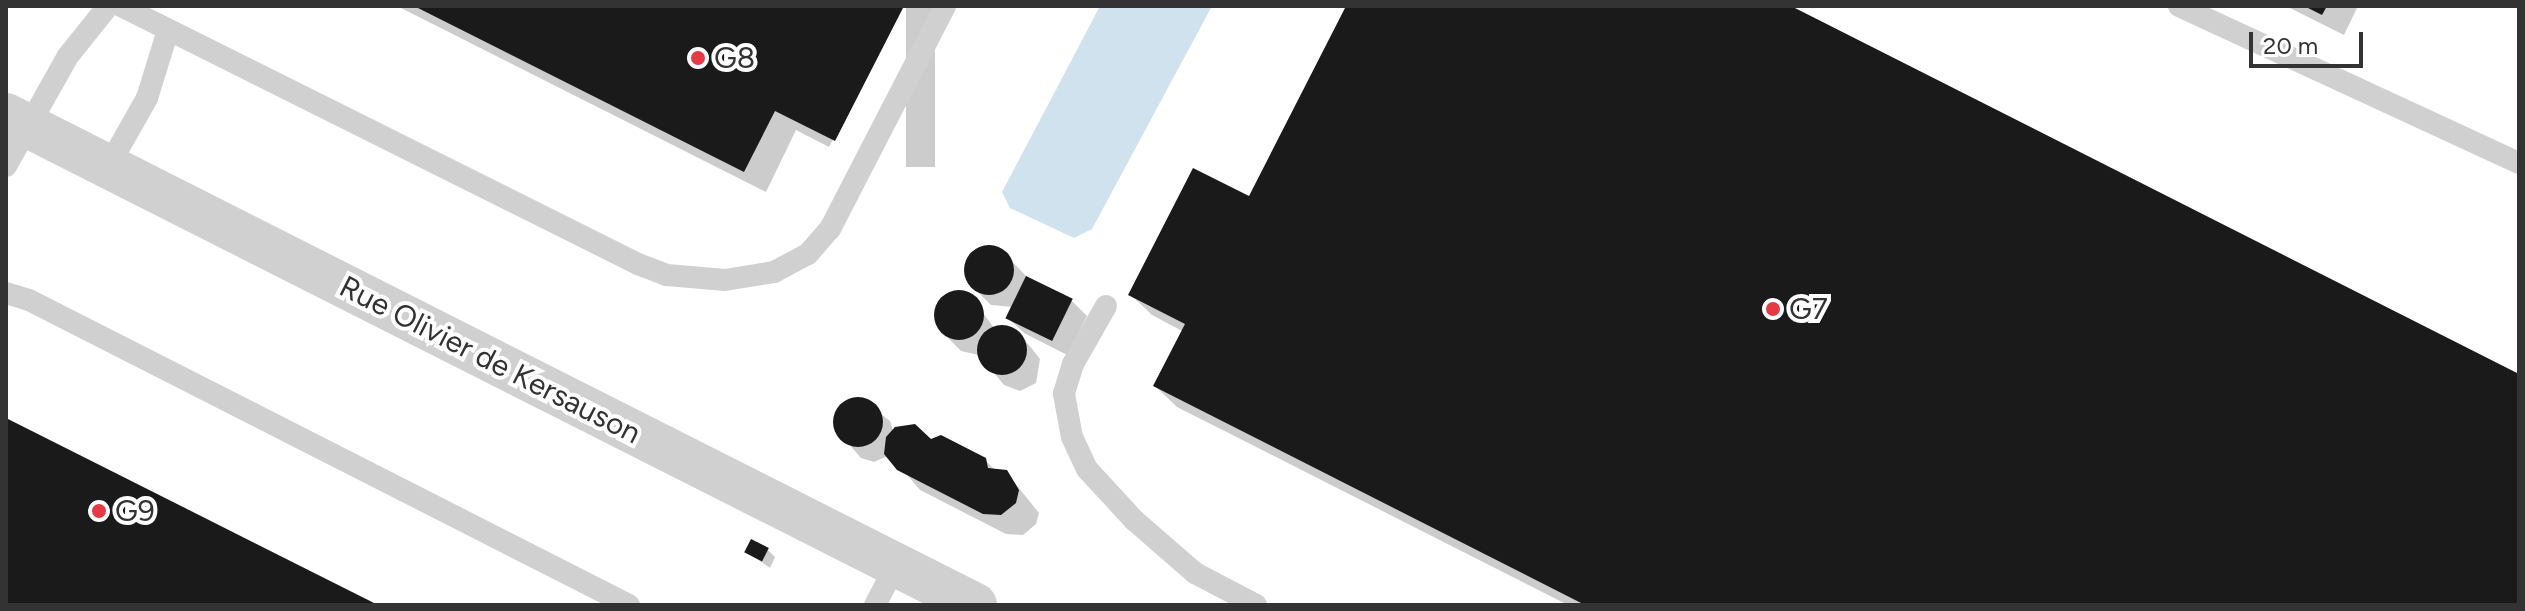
<!DOCTYPE html>
<style>
body{margin:0}
#map{position:relative;width:2525px;height:611px;overflow:hidden;background:#fff;font-family:Figtree,sans-serif}
div>[style]{position:absolute}
[style*='--x']{left:calc(var(--x)*1px);top:calc(var(--y)*1px);width:calc(var(--w)*1px);rotate:calc(var(--a)*1deg)}
.water>*{inset:0;background:#cfe2ee}
.shadow>*{inset:0;background:#0003;transform-origin:0 0}
.building>*{inset:0;background:#1a1a1a;transform-origin:0 0}
.round{border-radius:50%}
.lane>*{height:22px;margin:-11px;padding:0 11px;transform-origin:11px;border-radius:11px;background:#d0d0d0}
.street>*{height:44px;margin:-22px;padding:0 22px;transform-origin:22px;border-radius:22px;background:#d0d0d0}
.dots>*{width:22px;height:22px;translate:-50% -50%;box-sizing:border-box;border:4px solid #fff;border-radius:50%}
span{translate:-50% -50%;white-space:nowrap;text-align:center;line-height:1.15;-webkit-text-stroke:8px #fff;paint-order:stroke}
.poi-label{font-size:30px;color:#333}
.left{translate:0 -50%;text-align:left}
.street-label{font-size:30px;color:#333}
.frame{position:absolute;inset:0;border:8px solid #333;pointer-events:none}
.scale{position:absolute;left:2249px;top:32px;width:114px;height:36px;box-sizing:border-box;border:4px solid #333;border-top:0;padding-left:10px;font-size:24px;line-height:28px;white-space:nowrap;color:#333;-webkit-text-stroke:6px #fff;paint-order:stroke}
</style>
<div id="map">
<div class="water">
<div style="clip-path:polygon(1100px 6px,1212px 6px,1092px 229px,1074px 238px,1010px 208px,1002px 192px)"></div>
</div>
<div class="shadow">
<div style="clip-path:polygon(397px 6px,901px 6px,829px 147px,796px 130px,766px 192px)"></div>
<div style="left:906px;top:6px;width:29px;height:161px"></div>
<div style="clip-path:polygon(1348px 6px,1786px 6px,2519px 377px,2519px 605px,1568px 605px,1177px 407px,1155px 386px,1184px 332px,1152px 315px,1130px 294px,1250px 199px)"></div>
<div style="clip-path:polygon(2286px 6px,2358px 6px,2344px 35px)"></div>
<div style="clip-path:polygon(983px 247px,1000px 249px,1028px 278px,1072px 301px,1087px 316px,1067px 355px,1024px 333px,1008px 318px,1013px 307px,991px 305px,975px 289px,966px 274px,969px 257px)"></div>
<div style="clip-path:polygon(953px 293px,970px 295px,994px 328px,1012px 329px,1029px 345px,1040px 359px,1036px 383px,1020px 391px,1004px 385px,979px 355px,961px 351px,945px 335px,936px 319px,939px 303px)"></div>
<div style="clip-path:polygon(862px 399px,890px 421px,894px 433px,984px 459px,996px 471px,1006px 472px,1039px 513px,1036px 524px,1023px 535px,1006px 534px,920px 490px,890px 455px,874px 462px,861px 458px,834px 427px,838px 410px)"></div>
<div style="clip-path:polygon(767px 549px,775px 557px,770px 568px,747px 552px)"></div>
</div>
<div class="building">
<div style="clip-path:polygon(414px 6px,904px 6px,835px 141px,775px 111px,744px 172px)"></div>
<div style="clip-path:polygon(1346px 6px,1791px 6px,2519px 374px,2519px 605px,1585px 605px,1153px 386px,1185px 324px,1128px 295px,1193px 168px,1249px 196px)"></div>
<div style="clip-path:polygon(2304px 6px,2327px 6px,2322px 15px)"></div>
<div class="round" style="left:964px;top:245px;width:50px;height:50px"></div>
<div style="left:1026px;top:276px;width:52px;height:47px;rotate:26deg"></div>
<div class="round" style="left:934px;top:290px;width:50px;height:50px"></div>
<div class="round" style="left:977px;top:325px;width:50px;height:50px"></div>
<div class="round" style="left:833px;top:397px;width:50px;height:50px"></div>
<div style="clip-path:polygon(6px 418px,378px 605px,6px 605px)"></div>
<div style="clip-path:polygon(915px 424px,931px 439px,941px 435px,986px 458px,988px 468px,1007px 470px,1019px 490px,1016px 503px,1001px 515px,983px 514px,897px 470px,884px 454px,886px 437px,895px 427px)"></div>
<div style="left:751px;top:539px;width:20px;height:15px;rotate:27deg"></div>
</div>
<div class="lane">
<div style="--x:121;--y:6;--w:578;--a:26.52"></div>
<div style="--x:638;--y:264;--w:31;--a:21"></div>
<div style="--x:667;--y:275;--w:58;--a:4.9"></div>
<div style="--x:725;--y:280;--w:50;--a:-9.3"></div>
<div style="--x:774;--y:272;--w:38;--a:-28"></div>
<div style="--x:808;--y:254;--w:33;--a:-49"></div>
<div style="--x:830;--y:229;--w:251;--a:-62.7"></div>
<div style="--x:2179;--y:6;--w:374;--a:24.8"></div>
<div style="--x:6;--y:166;--w:126;--a:-60.6"></div>
<div style="--x:68;--y:56;--w:64;--a:-51.3"></div>
<div style="--x:108;--y:167;--w:79;--a:-60.5"></div>
<div style="--x:147;--y:98;--w:71;--a:-72.8"></div>
<div style="--x:6;--y:293;--w:24;--a:17"></div>
<div style="--x:29;--y:300;--w:673;--a:26.95"></div>
<div style="--x:1106;--y:306;--w:67;--a:119.6"></div>
<div style="--x:1073;--y:364;--w:31;--a:107"></div>
<div style="--x:1064;--y:394;--w:44;--a:79.5"></div>
<div style="--x:1072;--y:437;--w:35;--a:65"></div>
<div style="--x:1087;--y:469;--w:69;--a:47.3"></div>
<div style="--x:1134;--y:520;--w:81;--a:41"></div>
<div style="--x:1195;--y:573;--w:69;--a:27.7"></div>
<div style="--x:875;--y:605;--w:45;--a:-62.3"></div>
</div>
<div class="street">
<div style="--x:6;--y:115;--w:1086;--a:26.82"></div>
</div>
<div class="dots">
<div style="left:698px;top:58px;background:#e63946"></div>
<div style="left:1773px;top:309px;background:#e63946"></div>
<div style="left:99px;top:511px;background:#e63946"></div>
</div>
<div class="poi-label">
<span class="left" style="left:714px;top:58px">G8</span>
<span class="left" style="left:1789px;top:309px">G7</span>
<span class="left" style="left:115px;top:511px">G9</span>
</div>
<div class="street-label">
<span style="left:490px;top:360px;rotate:27deg">Rue Olivier de Kersauson</span>
</div>
<div class="frame"></div>
<div class="scale">20 m</div>
</div>
